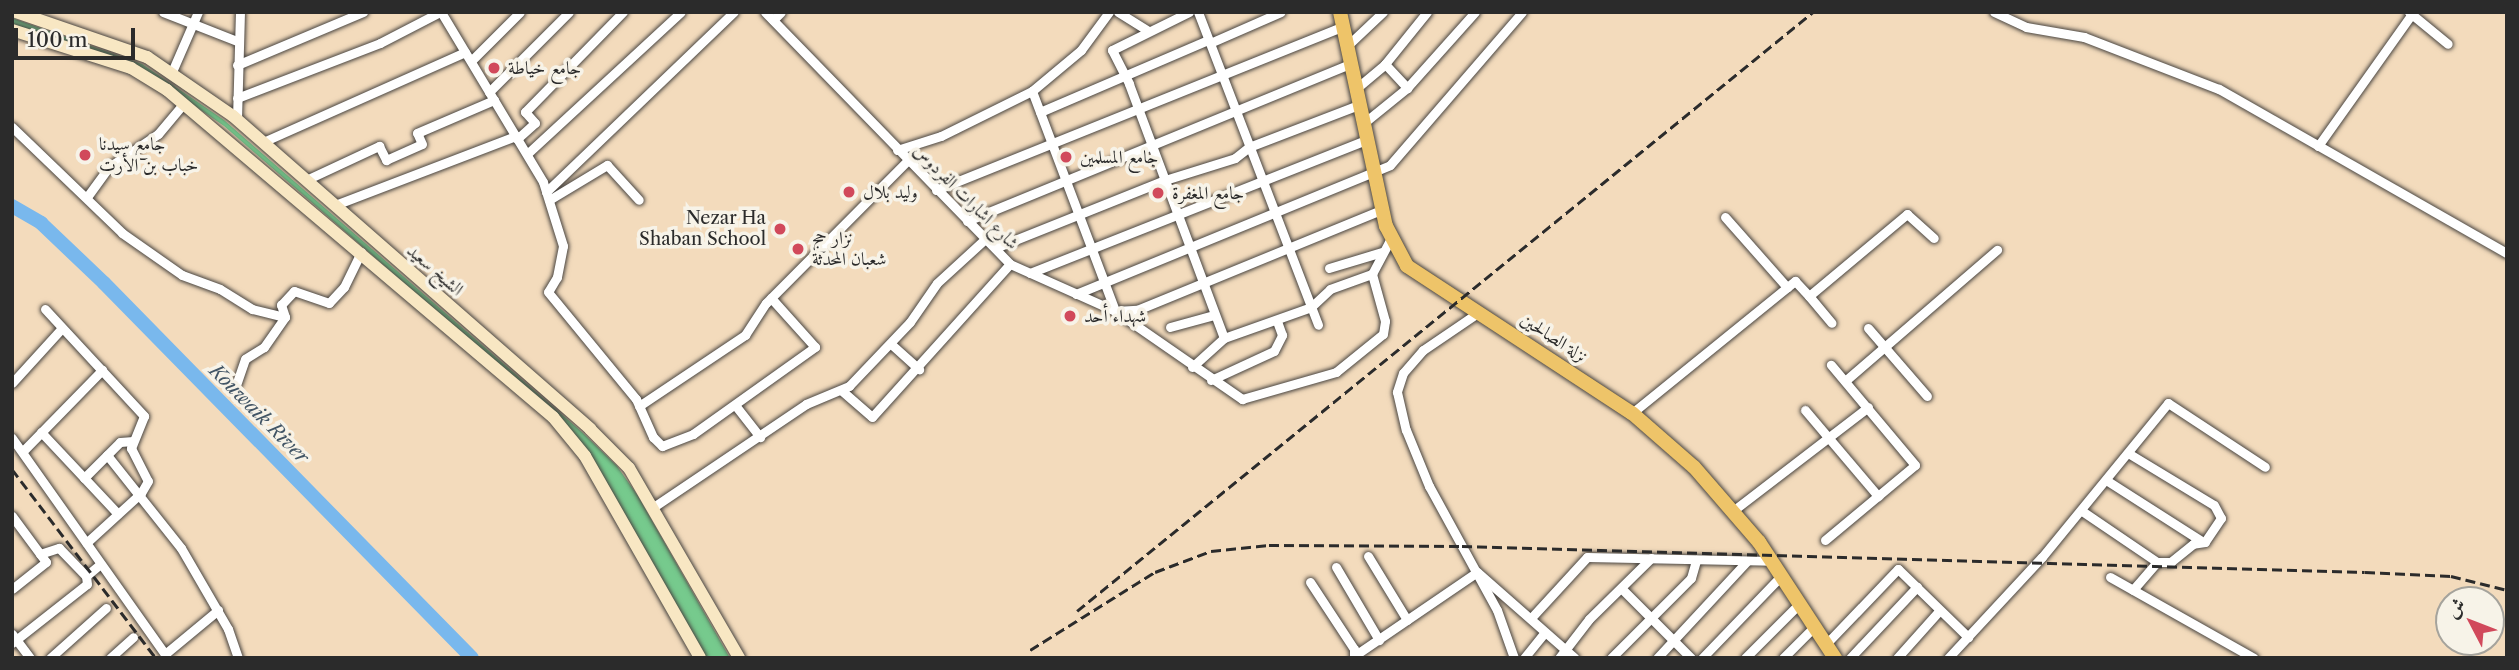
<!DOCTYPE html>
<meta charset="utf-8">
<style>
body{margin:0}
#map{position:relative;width:2519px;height:670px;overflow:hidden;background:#f3dbbc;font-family:"Libre Caslon Text",Amiri,serif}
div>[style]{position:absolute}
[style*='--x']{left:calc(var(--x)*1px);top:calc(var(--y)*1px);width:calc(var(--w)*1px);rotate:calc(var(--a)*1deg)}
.green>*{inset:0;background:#76ca8d}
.river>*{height:14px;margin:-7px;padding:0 7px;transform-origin:7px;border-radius:7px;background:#79b8ed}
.roads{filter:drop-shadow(0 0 2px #494541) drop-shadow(0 0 2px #494541)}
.minor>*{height:9px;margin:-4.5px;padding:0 4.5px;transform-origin:4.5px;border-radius:4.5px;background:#fff}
.secondary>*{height:12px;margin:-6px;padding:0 6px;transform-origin:6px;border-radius:6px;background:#f8e7c3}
.primary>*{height:14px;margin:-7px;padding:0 7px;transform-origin:7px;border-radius:7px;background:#eec469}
.rail>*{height:2.5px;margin-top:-1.25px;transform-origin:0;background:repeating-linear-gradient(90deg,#2b2b2b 0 10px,transparent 0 15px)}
.dots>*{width:19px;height:19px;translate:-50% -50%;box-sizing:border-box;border:4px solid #f7f3e8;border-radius:50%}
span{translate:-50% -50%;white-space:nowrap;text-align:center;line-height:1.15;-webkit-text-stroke:7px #f7f3e8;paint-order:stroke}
.poi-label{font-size:18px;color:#2b2b2b}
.left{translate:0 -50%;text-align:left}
.right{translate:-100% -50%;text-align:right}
.street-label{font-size:18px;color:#2b2b2b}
.water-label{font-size:19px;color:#425565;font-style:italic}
.frame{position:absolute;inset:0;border:14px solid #2b2b2b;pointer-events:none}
.north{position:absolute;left:2435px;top:586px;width:70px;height:70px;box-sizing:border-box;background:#f7f3e8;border:2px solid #a5a39c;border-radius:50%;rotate:312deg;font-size:19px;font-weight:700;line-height:28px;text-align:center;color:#2b2b2b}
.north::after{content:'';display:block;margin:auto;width:24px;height:32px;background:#d1495b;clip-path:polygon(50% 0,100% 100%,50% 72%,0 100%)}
.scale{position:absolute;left:14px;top:28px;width:121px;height:32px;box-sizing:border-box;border:4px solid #2b2b2b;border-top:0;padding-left:9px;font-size:21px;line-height:24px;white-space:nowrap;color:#2b2b2b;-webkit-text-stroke:5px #f7f3e8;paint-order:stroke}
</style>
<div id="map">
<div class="green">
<div style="clip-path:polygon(12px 18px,142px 64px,224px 120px,582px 432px,617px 466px,638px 496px,730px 658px,702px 658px,591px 460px,543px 404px,224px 126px,143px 70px,12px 24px)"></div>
</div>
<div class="river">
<div style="--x:12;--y:206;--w:34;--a:30"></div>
<div style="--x:41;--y:223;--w:87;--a:43.6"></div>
<div style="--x:104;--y:283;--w:525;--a:45.54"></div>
</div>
<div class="roads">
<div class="minor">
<div style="--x:163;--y:12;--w:79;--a:21.4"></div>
<div style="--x:441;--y:12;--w:198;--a:59"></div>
<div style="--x:543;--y:182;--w:67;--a:72.6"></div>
<div style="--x:563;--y:246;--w:32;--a:101"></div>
<div style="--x:557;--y:277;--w:17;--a:121"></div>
<div style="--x:548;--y:292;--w:139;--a:50.6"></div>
<div style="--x:636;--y:399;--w:42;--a:65.9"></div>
<div style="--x:653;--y:437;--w:13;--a:45"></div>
<div style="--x:662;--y:446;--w:33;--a:-21"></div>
<div style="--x:693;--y:434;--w:150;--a:-35.5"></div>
<div style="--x:815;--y:347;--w:66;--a:-131.9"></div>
<div style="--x:765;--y:12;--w:351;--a:45.8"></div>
<div style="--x:1010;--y:264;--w:115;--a:24.1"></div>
<div style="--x:1115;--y:311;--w:22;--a:-3"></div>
<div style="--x:1137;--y:310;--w:266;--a:-22.3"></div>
<div style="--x:1118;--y:12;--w:34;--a:32"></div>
<div style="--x:1189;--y:12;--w:86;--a:153.7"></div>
<div style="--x:1112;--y:50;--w:38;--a:63"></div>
<div style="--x:1129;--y:84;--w:271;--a:69.5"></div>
<div style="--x:1198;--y:12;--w:335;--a:69"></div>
<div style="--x:1994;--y:12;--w:35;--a:25"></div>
<div style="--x:2026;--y:27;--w:59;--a:9.8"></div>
<div style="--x:2084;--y:37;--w:145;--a:21.1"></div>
<div style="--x:2219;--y:89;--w:331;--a:29.7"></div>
<div style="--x:2409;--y:12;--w:50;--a:39.4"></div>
<div style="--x:773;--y:20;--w:11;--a:-45"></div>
<div style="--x:1210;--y:43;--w:77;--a:-23.6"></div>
<div style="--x:1348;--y:45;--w:48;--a:-43.3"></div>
<div style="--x:471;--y:61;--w:69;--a:-45"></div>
<div style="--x:1385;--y:64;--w:33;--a:47"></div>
<div style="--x:237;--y:65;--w:137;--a:-22.8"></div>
<div style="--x:171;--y:74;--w:68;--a:-66.5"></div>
<div style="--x:1358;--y:87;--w:35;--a:-40"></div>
<div style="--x:1385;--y:64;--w:67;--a:-51.1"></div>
<div style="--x:1032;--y:91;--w:235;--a:69.3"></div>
<div style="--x:1115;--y:311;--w:155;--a:34.7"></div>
<div style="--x:1242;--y:399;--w:98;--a:-16"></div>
<div style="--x:1336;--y:372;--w:60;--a:-39"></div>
<div style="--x:1383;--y:334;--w:13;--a:-81"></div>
<div style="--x:1385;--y:321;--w:49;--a:-105.5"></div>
<div style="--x:1372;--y:274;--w:40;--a:-62"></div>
<div style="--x:489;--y:92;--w:113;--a:-45"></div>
<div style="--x:237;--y:98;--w:153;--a:-21"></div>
<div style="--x:380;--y:43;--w:68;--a:-27.3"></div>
<div style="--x:1040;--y:112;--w:183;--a:-23.2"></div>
<div style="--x:237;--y:119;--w:107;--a:-88.4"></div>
<div style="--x:1365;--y:122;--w:54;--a:-39"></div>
<div style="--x:1407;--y:88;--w:102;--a:-48.2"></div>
<div style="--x:12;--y:127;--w:153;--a:43.9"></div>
<div style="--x:122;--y:233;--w:73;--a:35"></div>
<div style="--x:182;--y:275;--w:40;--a:20.2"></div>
<div style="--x:220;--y:289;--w:38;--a:32"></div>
<div style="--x:252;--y:309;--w:34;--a:14"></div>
<div style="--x:285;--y:317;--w:37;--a:125"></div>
<div style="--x:264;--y:347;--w:22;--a:148"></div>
<div style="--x:245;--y:359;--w:28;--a:109"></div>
<div style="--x:517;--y:139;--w:24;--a:-42"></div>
<div style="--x:535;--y:123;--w:15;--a:-132"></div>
<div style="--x:525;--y:112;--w:140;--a:-45.6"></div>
<div style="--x:263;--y:142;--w:221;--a:-24"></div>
<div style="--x:2318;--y:146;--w:161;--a:-54.6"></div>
<div style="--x:897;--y:150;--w:46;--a:-17.7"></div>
<div style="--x:941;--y:136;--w:102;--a:-26.3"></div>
<div style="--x:1032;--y:91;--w:64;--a:-39.9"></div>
<div style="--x:1081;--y:50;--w:47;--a:-53.6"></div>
<div style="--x:527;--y:154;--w:209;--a:-42.7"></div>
<div style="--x:306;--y:180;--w:81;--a:-25"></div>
<div style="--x:379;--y:146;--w:16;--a:63"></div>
<div style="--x:386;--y:160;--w:39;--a:-24"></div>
<div style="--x:422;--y:144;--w:12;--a:-114"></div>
<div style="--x:417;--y:133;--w:84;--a:-23.2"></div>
<div style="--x:936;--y:190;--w:439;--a:-21.9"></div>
<div style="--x:546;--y:192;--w:260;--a:-43.8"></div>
<div style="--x:87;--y:197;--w:37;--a:-54"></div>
<div style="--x:109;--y:167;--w:59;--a:-34"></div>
<div style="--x:158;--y:134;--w:40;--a:-50"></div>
<div style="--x:549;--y:200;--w:68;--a:-31.1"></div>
<div style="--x:607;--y:165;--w:47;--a:47.6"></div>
<div style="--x:335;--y:205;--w:194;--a:-20.9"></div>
<div style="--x:1725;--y:217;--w:94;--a:48.5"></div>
<div style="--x:967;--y:221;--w:416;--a:-22.3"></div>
<div style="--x:995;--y:248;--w:183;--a:-21.8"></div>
<div style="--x:1165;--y:180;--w:73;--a:-17.4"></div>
<div style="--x:1235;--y:158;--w:18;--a:-38"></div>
<div style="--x:1249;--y:147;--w:120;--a:-21"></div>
<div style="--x:1329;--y:268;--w:55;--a:-16.8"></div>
<div style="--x:1030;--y:273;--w:364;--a:-21.6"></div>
<div style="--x:1076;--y:294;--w:339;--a:-22.3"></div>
<div style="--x:1390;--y:165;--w:202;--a:-49.2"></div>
<div style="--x:1809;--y:296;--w:35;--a:50"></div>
<div style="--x:45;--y:309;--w:146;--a:47.2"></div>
<div style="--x:144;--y:416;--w:35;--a:112"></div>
<div style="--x:131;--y:448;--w:37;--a:63"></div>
<div style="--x:148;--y:481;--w:14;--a:120"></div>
<div style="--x:141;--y:493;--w:74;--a:137.7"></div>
<div style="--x:1479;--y:312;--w:68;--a:145.8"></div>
<div style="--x:1423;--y:350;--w:30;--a:131"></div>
<div style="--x:1403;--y:373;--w:20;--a:108"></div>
<div style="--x:1397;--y:392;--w:39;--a:77"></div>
<div style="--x:1406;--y:430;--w:61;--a:67.7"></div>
<div style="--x:1429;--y:486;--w:141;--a:61.3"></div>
<div style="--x:1497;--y:610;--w:51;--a:70.5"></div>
<div style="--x:285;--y:317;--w:13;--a:-108"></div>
<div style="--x:281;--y:305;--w:19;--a:-47"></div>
<div style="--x:294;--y:291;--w:37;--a:19"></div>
<div style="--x:329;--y:303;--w:22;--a:-47"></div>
<div style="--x:344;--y:287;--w:39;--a:-64"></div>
<div style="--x:1170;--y:327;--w:46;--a:-15.3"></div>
<div style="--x:1868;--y:328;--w:90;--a:49.1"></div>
<div style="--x:891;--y:344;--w:38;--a:42"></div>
<div style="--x:1192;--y:367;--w:43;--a:-42.2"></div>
<div style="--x:1224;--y:338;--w:92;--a:-19.6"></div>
<div style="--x:1311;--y:307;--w:26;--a:-43"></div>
<div style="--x:1330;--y:289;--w:45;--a:-19.7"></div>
<div style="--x:1211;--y:380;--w:69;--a:-24.7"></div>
<div style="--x:1274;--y:351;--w:18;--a:-63"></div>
<div style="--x:1282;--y:335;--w:15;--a:-110"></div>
<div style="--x:1845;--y:381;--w:201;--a:-40.8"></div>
<div style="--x:12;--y:383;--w:74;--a:-47.7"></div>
<div style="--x:841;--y:390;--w:41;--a:41.1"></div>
<div style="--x:872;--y:417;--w:206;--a:-48"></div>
<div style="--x:735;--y:405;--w:41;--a:52"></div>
<div style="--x:639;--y:406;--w:128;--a:-33.8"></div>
<div style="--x:745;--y:335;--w:38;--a:-57"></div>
<div style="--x:766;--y:303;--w:200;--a:-45.2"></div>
<div style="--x:1805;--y:410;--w:113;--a:49.7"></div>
<div style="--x:1632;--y:413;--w:210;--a:-39"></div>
<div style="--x:1795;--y:281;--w:21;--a:47"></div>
<div style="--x:1809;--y:296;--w:128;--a:-39.9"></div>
<div style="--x:1907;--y:214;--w:36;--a:42"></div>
<div style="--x:41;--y:432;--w:112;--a:46.8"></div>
<div style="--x:12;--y:438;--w:265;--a:54.7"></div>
<div style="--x:165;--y:654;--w:69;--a:-39.7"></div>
<div style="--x:24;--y:450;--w:112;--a:-45.7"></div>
<div style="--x:2128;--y:453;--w:100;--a:31.2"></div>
<div style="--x:2214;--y:505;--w:15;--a:62"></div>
<div style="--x:2221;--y:518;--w:29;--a:124"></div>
<div style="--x:2205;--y:542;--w:12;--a:171"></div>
<div style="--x:2193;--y:544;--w:28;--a:141"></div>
<div style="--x:2171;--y:562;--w:14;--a:180"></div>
<div style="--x:2157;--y:562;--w:37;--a:131"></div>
<div style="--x:107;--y:455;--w:119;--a:51.5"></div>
<div style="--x:181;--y:548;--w:94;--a:59.9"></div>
<div style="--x:228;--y:629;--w:31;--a:71"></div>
<div style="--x:84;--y:478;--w:51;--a:-45"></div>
<div style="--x:120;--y:442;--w:13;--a:-4"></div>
<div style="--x:2106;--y:480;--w:112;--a:32.6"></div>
<div style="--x:652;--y:508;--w:186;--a:-34"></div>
<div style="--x:806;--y:404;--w:47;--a:-22.7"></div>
<div style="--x:849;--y:386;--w:88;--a:-46.4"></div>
<div style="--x:910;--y:322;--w:47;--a:-55.3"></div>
<div style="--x:937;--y:283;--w:65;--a:-42.5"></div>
<div style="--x:1734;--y:510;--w:169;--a:-37.5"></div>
<div style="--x:2082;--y:511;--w:91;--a:34.2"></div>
<div style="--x:12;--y:516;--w:57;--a:53.5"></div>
<div style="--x:46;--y:562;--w:43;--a:141.5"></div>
<div style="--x:1825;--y:540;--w:117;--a:-39.8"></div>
<div style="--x:1915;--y:465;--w:131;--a:-130"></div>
<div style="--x:40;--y:554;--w:20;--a:-18"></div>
<div style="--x:59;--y:548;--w:39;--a:46"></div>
<div style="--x:1368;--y:556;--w:75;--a:58.6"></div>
<div style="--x:1336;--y:567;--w:85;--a:59.5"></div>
<div style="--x:2110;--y:577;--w:165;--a:29.4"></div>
<div style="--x:1310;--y:582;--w:80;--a:56.7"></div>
<div style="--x:1354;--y:649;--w:9;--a:90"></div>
<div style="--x:1621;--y:588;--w:99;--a:45"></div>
<div style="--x:1531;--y:618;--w:83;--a:-47.4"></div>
<div style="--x:1587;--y:557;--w:185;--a:1.2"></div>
<div style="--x:12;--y:634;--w:30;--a:53"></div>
<div style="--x:12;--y:643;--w:95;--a:-38.2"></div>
<div style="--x:87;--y:584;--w:8;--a:-97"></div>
<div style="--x:86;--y:576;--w:17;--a:-40"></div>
<div style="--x:1826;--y:644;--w:104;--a:-46.2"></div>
<div style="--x:1898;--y:569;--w:98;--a:44.2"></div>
<div style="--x:1354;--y:656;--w:149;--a:-34.3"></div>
<div style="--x:1477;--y:572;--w:130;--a:41.3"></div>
<div style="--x:50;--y:658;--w:75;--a:-41.8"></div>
<div style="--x:110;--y:658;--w:31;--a:-42"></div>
<div style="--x:1524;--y:658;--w:32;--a:-51"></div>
<div style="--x:1559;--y:658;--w:49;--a:-52.4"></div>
<div style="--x:1589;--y:619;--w:87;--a:-44.5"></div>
<div style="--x:1611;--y:658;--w:113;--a:-45"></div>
<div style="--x:1691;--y:578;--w:19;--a:-74"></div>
<div style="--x:1657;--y:658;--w:132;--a:-47.1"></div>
<div style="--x:1702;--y:658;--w:112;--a:-46.1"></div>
<div style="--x:1745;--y:658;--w:76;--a:-45"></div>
<div style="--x:1783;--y:658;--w:44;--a:-45"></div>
<div style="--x:1850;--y:658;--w:98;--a:-46.7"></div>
<div style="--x:1897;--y:658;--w:63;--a:-48.2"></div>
<div style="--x:1948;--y:658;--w:138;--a:-47.1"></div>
<div style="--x:2042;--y:557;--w:199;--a:-50.7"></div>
<div style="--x:2168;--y:403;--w:116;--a:33.4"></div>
</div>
<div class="secondary">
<div style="--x:16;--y:12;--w:139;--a:19"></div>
<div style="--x:147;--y:57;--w:104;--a:34.5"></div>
<div style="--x:233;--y:116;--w:475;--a:41.2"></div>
<div style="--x:590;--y:429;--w:55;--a:45"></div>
<div style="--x:629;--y:468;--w:220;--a:59.9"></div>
<div style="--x:12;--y:30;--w:125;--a:17.7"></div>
<div style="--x:131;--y:68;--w:42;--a:31.4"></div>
<div style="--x:167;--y:90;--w:506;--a:40.27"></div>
<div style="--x:553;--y:417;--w:50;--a:50.6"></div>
<div style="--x:585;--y:456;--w:232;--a:60.3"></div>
</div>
<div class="primary">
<div style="--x:1340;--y:12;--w:219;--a:77.9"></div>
<div style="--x:1386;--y:226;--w:45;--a:62.3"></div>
<div style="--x:1407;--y:266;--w:269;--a:33.2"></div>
<div style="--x:1632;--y:413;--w:82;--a:41.1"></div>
<div style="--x:1694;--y:467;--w:99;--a:49.1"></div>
<div style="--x:1759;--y:542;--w:139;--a:56.8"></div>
</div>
</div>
<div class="rail">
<div style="--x:12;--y:469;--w:238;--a:52.7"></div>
<div style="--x:1077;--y:611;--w:949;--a:-39.14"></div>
<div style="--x:1030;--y:650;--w:147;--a:-32"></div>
<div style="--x:1155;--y:572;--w:60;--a:-20.6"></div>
<div style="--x:1211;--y:551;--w:58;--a:-5.9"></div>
<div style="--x:1269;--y:545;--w:193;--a:0.3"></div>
<div style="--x:1462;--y:546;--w:903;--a:1.65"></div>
<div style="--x:2365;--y:572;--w:86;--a:2.7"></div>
<div style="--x:2451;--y:576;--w:58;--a:14"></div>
</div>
<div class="dots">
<div style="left:494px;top:68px;background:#d1495b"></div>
<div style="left:85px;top:155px;background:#d1495b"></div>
<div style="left:1066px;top:157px;background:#d1495b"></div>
<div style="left:849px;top:192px;background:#d1495b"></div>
<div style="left:1158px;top:193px;background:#d1495b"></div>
<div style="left:780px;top:229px;background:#d1495b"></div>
<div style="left:798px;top:249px;background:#d1495b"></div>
<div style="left:1070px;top:316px;background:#d1495b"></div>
</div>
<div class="poi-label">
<span class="left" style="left:508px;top:68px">جامع خياطة</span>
<span class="left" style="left:99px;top:155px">جامع سيدنا<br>خباب بن الأرت</span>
<span class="left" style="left:1080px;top:157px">جامع المسلمين</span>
<span class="left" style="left:863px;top:192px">وليد بلال</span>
<span class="left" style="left:1172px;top:193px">جامع المغفرة</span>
<span class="right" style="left:766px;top:229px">Nezar Ha<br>Shaban School</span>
<span class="left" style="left:812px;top:249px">نزار حج<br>شعبان المحدثة</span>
<span class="left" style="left:1084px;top:316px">شهداء أحد</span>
</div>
<div class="street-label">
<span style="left:966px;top:197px;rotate:45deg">شارع اشارات الفردوس</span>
<span style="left:435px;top:270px;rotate:41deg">الشيخ سعيد</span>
<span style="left:1554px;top:338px;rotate:33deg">نزلة الصالحين</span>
</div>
<div class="water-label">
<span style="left:259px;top:414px;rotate:45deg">Kouwaik River</span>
</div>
<div class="frame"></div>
<div class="north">ش</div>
<div class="scale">100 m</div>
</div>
